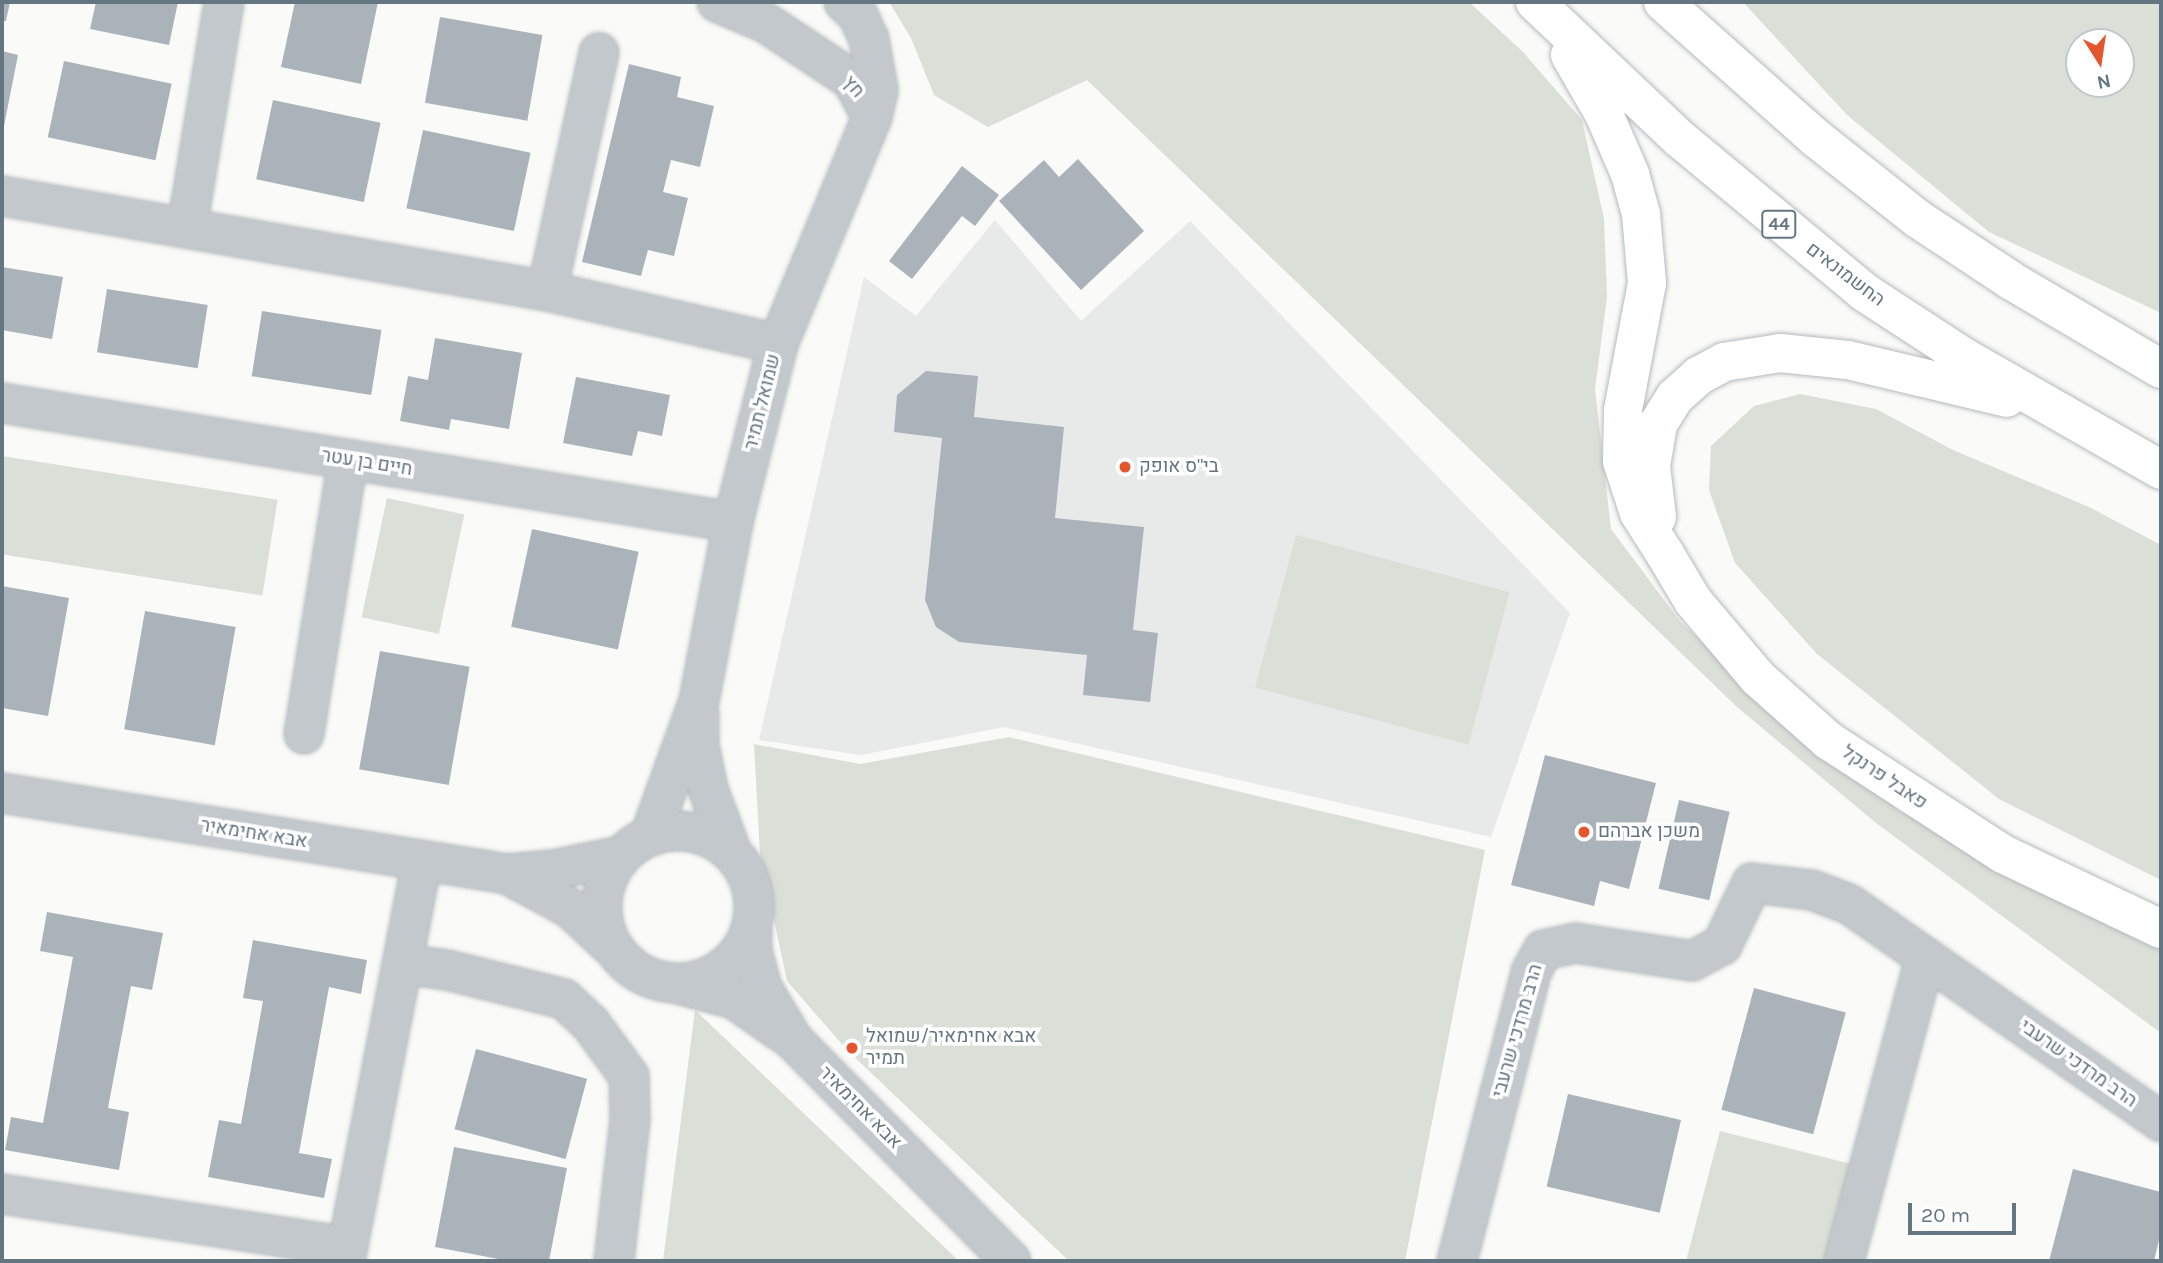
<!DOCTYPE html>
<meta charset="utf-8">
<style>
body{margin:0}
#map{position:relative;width:2163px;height:1263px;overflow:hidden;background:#fafaf8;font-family:Karla,Heebo,sans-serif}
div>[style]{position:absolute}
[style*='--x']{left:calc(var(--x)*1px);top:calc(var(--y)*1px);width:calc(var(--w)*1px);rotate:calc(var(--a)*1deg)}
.built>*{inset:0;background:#e8e9e9}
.green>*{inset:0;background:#dadfd7;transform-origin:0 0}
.building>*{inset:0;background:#aab3b9;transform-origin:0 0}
.roads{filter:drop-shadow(0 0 2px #b5babe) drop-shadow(0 0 2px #b5babe)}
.minor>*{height:38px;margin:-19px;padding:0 19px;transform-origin:19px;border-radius:19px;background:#c3c8cc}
.minor>.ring{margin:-19px;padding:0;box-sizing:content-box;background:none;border:38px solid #c3c8cc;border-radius:50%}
.major>*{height:38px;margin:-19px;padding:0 19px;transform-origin:19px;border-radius:19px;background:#fff}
.highway>*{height:38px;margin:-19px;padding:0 19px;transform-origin:19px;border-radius:19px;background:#fff}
.dots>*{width:19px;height:19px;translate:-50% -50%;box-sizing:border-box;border:4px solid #fff;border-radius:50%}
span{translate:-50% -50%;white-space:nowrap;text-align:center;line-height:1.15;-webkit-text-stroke:7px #fff;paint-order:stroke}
.shield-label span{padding:2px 5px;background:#fff;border:2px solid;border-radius:5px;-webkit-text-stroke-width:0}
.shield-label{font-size:18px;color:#657683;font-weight:700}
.street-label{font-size:19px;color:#657683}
.poi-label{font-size:19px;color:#657683}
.left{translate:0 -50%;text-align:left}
.frame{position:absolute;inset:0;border:4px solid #657683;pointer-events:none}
.north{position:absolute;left:2065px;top:28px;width:70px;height:70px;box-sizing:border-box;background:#fff;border:2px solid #c1c8cd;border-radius:50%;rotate:168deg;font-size:19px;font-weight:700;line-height:28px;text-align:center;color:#657683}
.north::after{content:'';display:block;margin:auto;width:24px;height:32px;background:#e4572e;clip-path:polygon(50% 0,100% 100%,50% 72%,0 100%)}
.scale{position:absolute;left:1908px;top:1203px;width:108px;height:32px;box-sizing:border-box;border:4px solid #657683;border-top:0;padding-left:9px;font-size:21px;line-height:24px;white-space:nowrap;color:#657683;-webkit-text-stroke:5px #fff;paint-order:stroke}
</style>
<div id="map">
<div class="built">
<div style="clip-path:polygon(995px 220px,1081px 321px,1190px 221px,1570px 613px,1491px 837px,1004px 727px,861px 755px,759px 740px,864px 277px,916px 316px)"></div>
</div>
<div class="green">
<div style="clip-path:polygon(889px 2px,1469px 2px,1522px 51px,1582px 120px,1604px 219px,1607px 297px,1595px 389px,1611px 529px,1679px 620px,1746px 685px,1899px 811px,2161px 949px,2161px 1033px,1876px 823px,1737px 707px,1087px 80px,988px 127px,934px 95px,911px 38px)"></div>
<div style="clip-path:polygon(evenodd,1743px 2px,2161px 2px,2161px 313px,1989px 232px,1847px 115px,1743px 2px,2121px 42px,2121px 84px,2079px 84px,2079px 42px,2121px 42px)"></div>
<div style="clip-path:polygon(1800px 394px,1876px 409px,1953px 450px,2089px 507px,2161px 545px,2161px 880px,1999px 799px,1817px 654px,1735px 563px,1709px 490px,1711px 446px,1754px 406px)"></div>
<div style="left:2px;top:456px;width:279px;height:97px;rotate:9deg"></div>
<div style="left:387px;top:498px;width:79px;height:122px;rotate:12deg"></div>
<div style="left:1296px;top:535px;width:221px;height:158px;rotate:15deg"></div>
<div style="clip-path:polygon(1009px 737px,1485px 850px,1405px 1261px,1069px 1261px,847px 1050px,787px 981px,760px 855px,754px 744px,860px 764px)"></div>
<div style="clip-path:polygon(695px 1010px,959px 1261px,663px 1261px)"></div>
<div style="clip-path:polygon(1720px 1131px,1851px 1164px,1826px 1261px,1686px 1261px)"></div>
</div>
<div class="building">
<div style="clip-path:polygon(2px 2px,10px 2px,6px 21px,2px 21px)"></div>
<div style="clip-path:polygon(96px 2px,178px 2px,169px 45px,90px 29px)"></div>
<div style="clip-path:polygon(295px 2px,378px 2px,361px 84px,281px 67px)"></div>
<div style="left:440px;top:17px;width:104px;height:87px;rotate:10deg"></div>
<div style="clip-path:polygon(2px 51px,18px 55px,3px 131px,2px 131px)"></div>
<div style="left:64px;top:61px;width:110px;height:78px;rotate:12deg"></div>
<div style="clip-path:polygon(629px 64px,681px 77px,677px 97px,714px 106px,700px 167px,671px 160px,663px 192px,688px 198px,674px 256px,648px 250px,641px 276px,582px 262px)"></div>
<div style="left:273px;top:100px;width:110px;height:81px;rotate:12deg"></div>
<div style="left:423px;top:130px;width:110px;height:80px;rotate:12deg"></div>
<div style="clip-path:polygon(1078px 159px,1144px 231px,1081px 290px,999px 201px,1044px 160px,1059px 177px)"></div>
<div style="clip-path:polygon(962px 166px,999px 195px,975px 226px,962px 216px,912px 279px,889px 261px)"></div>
<div style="clip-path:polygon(2px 267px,63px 277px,52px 339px,2px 330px)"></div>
<div style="left:107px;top:289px;width:102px;height:64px;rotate:9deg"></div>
<div style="left:262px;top:311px;width:121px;height:66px;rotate:9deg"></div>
<div style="clip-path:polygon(435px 338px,522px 353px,509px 429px,451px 419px,449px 430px,400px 421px,408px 376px,428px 380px)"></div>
<div style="clip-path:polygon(926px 371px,978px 376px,974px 417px,1064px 427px,1055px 518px,1144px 527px,1133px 630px,1158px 633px,1150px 702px,1083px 695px,1087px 655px,959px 642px,936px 627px,925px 600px,942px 438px,894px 432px,897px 395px)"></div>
<div style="clip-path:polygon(576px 377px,670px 395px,662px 436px,638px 431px,632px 456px,563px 443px)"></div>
<div style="left:532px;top:529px;width:109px;height:100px;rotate:12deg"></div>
<div style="clip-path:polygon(2px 586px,69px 598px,48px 716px,2px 708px)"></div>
<div style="left:145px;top:611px;width:92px;height:120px;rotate:10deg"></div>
<div style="left:380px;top:651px;width:91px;height:120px;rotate:10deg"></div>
<div style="clip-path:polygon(1545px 755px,1656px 783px,1629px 889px,1600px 881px,1594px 906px,1511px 885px)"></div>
<div style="left:1679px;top:800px;width:52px;height:91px;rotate:13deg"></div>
<div style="clip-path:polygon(47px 912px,163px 933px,152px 990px,131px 986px,108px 1108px,129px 1112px,119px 1170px,5px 1150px,11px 1117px,43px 1123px,73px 957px,40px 951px)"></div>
<div style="clip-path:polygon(253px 940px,367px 960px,361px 994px,329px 987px,299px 1153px,332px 1159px,324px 1198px,208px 1177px,219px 1120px,241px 1124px,263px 1001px,243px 998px)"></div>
<div style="left:1754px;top:988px;width:95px;height:126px;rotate:15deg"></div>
<div style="left:476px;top:1049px;width:115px;height:83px;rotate:15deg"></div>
<div style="left:1568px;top:1094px;width:116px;height:95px;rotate:13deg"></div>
<div style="clip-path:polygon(454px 1147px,567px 1168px,549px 1261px,509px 1261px,435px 1247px)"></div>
<div style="clip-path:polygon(2073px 1169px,2161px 1192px,2161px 1232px,2154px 1261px,2049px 1261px)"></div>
</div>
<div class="roads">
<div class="minor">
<div style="--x:717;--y:2;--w:53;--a:23.2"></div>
<div style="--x:766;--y:23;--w:103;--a:33.5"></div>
<div style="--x:852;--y:80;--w:42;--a:61.6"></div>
<div style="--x:2;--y:196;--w:553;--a:9.89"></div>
<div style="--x:547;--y:291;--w:237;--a:12.9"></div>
<div style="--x:187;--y:228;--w:229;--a:-80.7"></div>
<div style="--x:547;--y:291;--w:244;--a:-77.7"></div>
<div style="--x:2;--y:403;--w:741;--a:9.25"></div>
<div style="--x:699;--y:714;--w:32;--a:90"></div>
<div style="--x:699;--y:746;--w:44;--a:78.2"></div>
<div style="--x:708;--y:789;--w:66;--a:69.6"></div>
<div style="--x:304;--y:734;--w:278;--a:-80.9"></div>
<div style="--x:2;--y:793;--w:511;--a:9.11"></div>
<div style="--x:507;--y:874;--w:45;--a:-5.1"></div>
<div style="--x:552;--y:870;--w:70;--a:-11.5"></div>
<div class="ring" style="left:602px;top:831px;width:114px;height:114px"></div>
<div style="--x:650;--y:836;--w:144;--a:-70.1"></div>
<div style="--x:699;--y:701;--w:182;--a:-79.2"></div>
<div style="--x:733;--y:522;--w:184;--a:-75.8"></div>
<div style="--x:778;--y:344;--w:246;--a:-67.5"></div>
<div style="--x:872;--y:117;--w:28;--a:-77"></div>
<div style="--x:878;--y:90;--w:52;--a:-100"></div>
<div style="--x:869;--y:39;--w:26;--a:-115"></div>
<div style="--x:858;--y:15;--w:19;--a:-137"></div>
<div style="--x:509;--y:875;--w:69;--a:28.4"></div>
<div style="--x:570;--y:908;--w:57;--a:42.9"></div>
<div style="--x:752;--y:930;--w:21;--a:90"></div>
<div style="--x:752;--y:951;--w:38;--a:75"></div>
<div style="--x:762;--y:988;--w:61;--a:59.2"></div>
<div style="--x:793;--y:1040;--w:310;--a:45.4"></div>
<div style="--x:402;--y:964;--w:45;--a:7.6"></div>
<div style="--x:447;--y:970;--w:121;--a:13.9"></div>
<div style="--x:564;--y:999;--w:35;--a:43"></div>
<div style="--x:590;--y:1023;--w:66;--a:53.7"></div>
<div style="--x:629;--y:1076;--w:44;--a:88.7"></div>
<div style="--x:630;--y:1120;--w:142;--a:96.5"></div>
<div style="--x:678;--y:984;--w:58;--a:15"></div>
<div style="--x:734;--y:999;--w:60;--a:34.8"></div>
<div style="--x:2;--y:1194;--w:350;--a:8.7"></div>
<div style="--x:345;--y:1261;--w:408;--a:-79.1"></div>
<div style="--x:1457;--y:1261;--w:298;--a:-75.6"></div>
<div style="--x:1531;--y:972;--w:25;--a:-61"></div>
<div style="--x:1543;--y:950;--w:33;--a:-12"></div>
<div style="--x:1575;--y:943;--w:118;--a:8.7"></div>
<div style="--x:1692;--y:961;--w:34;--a:-28"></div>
<div style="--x:1722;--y:945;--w:69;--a:-64.2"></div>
<div style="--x:1752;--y:883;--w:60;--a:6.7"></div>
<div style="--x:1812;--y:890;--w:40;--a:21"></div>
<div style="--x:1849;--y:904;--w:381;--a:34.9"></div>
<div style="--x:1844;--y:1261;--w:314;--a:-75"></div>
</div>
<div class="major">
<div style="--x:1665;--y:554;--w:55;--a:59.2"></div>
<div style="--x:1693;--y:601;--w:101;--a:49.8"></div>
<div style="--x:1758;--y:678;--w:95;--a:41.6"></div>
<div style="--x:1829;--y:741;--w:207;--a:33"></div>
<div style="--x:2003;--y:854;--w:175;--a:25.4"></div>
</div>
<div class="highway">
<div style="--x:1535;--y:2;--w:199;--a:43.4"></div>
<div style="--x:1680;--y:139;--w:239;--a:39.7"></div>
<div style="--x:1864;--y:292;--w:117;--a:33.1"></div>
<div style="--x:1962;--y:356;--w:229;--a:29.8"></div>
<div style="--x:1663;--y:2;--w:206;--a:41.7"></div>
<div style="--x:1817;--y:139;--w:129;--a:38.4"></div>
<div style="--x:1918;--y:219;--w:110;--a:33.5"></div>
<div style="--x:2010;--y:280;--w:175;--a:30.5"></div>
<div style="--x:1570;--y:55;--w:68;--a:60"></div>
<div style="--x:1604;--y:114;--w:65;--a:66.6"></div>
<div style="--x:1630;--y:174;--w:41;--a:74.6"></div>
<div style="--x:1641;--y:214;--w:69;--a:85"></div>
<div style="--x:1647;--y:283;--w:129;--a:100.7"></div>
<div style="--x:1623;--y:410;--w:51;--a:91.1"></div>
<div style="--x:1622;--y:461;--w:55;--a:71.9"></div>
<div style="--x:1639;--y:513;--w:49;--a:57.6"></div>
<div style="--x:1657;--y:517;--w:51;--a:-96.7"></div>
<div style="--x:1651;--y:466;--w:43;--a:-80.5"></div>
<div style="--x:1658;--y:424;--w:32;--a:-58"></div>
<div style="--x:1675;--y:397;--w:31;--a:-42"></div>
<div style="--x:1698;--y:376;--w:30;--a:-28"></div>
<div style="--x:1724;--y:362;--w:57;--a:-9.1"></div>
<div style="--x:1780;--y:353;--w:68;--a:5.9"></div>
<div style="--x:1848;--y:360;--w:163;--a:13.4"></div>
</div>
</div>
<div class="dots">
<div style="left:1125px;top:467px;background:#e4572e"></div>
<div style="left:1584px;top:832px;background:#e4572e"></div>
<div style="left:852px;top:1048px;background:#e4572e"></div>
</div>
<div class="shield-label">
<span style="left:1779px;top:224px">44</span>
</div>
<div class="street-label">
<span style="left:853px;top:87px;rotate:50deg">חץ</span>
<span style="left:1845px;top:275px;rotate:37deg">החשמונאים</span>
<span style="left:763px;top:402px;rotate:-76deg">שמואל תמיר</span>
<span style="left:367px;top:463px;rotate:9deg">חיים בן עטר</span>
<span style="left:1884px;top:778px;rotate:34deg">פאבל פרנקל</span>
<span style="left:254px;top:834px;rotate:9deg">אבא אחימאיר</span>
<span style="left:1518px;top:1031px;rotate:-74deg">הרב מרדכי שרעבי</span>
<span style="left:2078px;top:1064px;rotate:35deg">הרב מרדכי שרעבי</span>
<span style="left:860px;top:1108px;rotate:45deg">אבא אחימאיר</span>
</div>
<div class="poi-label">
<span class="left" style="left:1139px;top:467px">בי"ס אופק</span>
<span class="left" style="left:1598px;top:832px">משכן אברהם</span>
<span class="left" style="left:866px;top:1048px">אבא אחימאיר/שמואל<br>תמיר</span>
</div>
<div class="frame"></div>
<div class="north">N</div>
<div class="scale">20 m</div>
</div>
